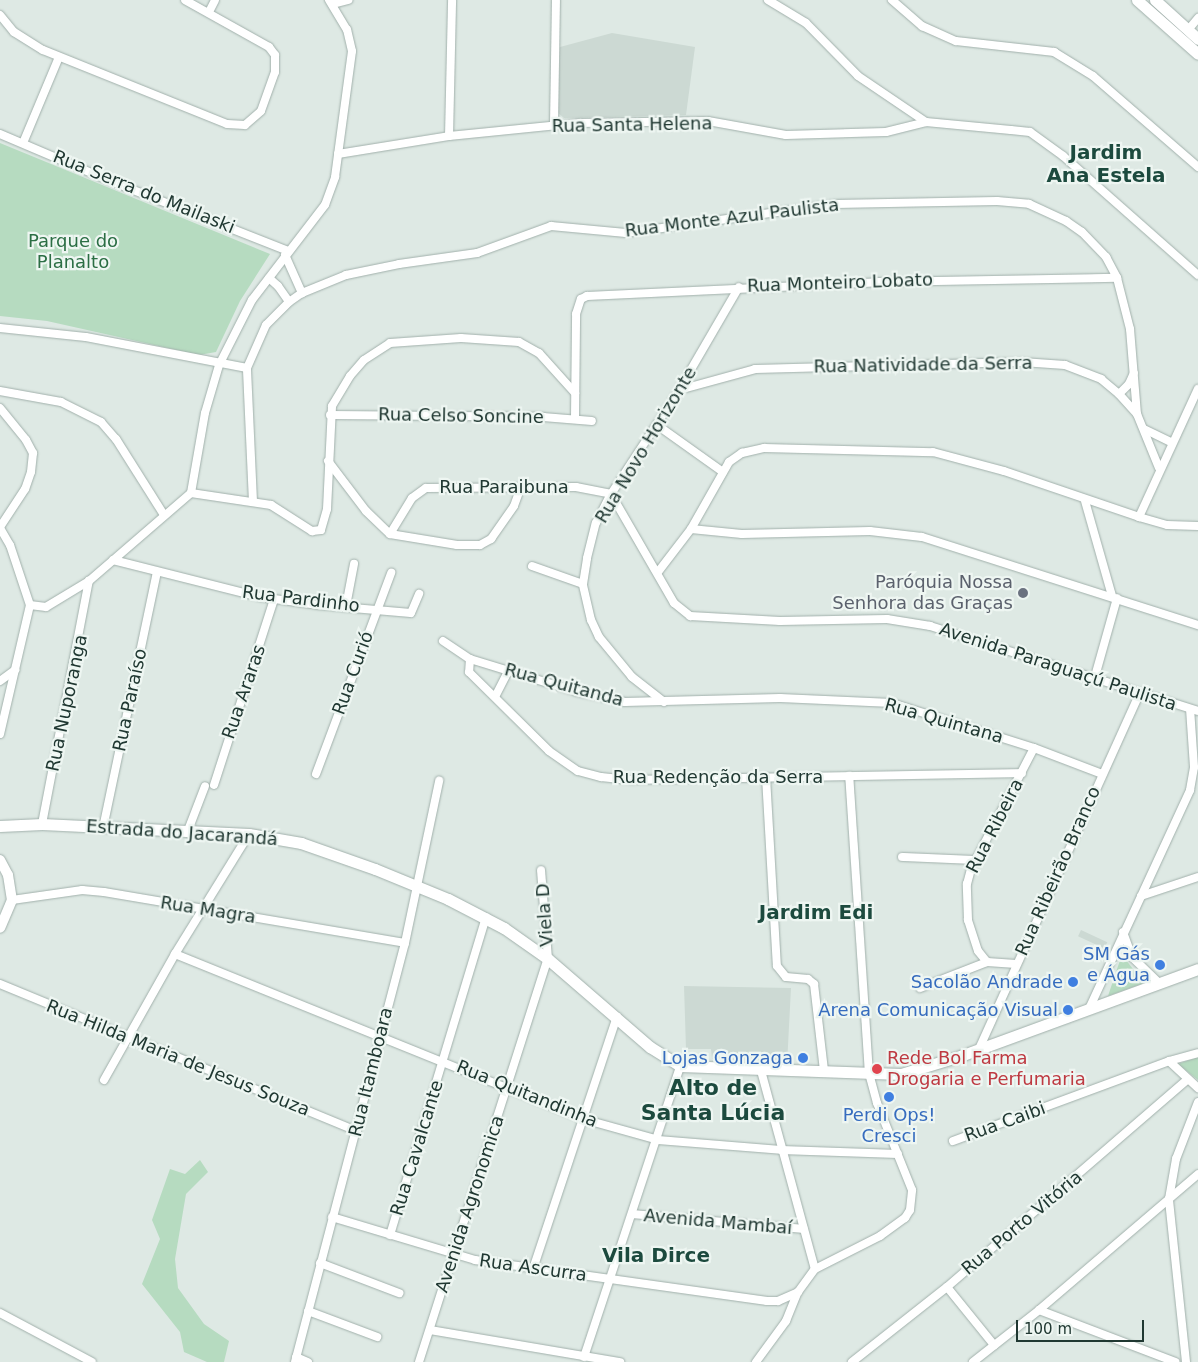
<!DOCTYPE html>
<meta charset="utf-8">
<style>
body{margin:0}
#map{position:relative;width:1198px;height:1362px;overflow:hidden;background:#dee9e4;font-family:"DejaVu Sans",sans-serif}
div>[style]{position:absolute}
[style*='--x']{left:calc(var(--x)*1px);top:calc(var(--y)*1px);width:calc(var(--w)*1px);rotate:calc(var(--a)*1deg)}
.built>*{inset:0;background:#ccd9d3;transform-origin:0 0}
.green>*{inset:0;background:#b6dbc0}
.roads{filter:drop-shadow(0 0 1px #a1b0ab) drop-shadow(0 0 1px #a1b0ab)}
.minor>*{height:8px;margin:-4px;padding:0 4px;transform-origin:4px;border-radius:4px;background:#fff}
.tertiary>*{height:10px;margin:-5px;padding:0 5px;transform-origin:5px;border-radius:5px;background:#fff}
.secondary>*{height:11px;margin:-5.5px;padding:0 5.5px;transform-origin:5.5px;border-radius:5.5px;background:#fff}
.dots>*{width:14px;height:14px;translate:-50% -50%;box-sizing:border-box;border:2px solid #eef6f2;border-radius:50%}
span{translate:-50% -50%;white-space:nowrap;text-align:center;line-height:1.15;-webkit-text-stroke:4.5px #eef6f2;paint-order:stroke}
.street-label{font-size:18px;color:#203832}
.park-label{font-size:18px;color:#2b6e44}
.worship-label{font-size:18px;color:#5b616d}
.right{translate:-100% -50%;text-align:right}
.shop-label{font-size:18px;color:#366cbe}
.health-label{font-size:18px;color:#be3a42}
.left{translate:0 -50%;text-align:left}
.quarter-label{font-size:20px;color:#1c4a3e;font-weight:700}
.district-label{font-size:22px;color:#1c4a3e;font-weight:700}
.scale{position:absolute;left:1016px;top:1320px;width:128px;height:22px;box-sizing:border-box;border:2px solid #203832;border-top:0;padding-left:6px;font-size:15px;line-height:18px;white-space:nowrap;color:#203832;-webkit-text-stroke:4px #eef6f2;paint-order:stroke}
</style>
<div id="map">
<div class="built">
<div style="clip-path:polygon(612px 33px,695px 47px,686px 115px,564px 118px,558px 113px,560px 47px)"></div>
<div style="left:1081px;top:930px;width:29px;height:7px;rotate:25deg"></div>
<div style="clip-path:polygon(684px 986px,791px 988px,787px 1065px,712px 1059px,711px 1049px,686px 1049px)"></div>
</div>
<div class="green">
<div style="clip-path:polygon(0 143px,270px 254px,240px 301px,216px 352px,199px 355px,47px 321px,0 316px)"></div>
<div style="clip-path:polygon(1122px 955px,1144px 983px,1108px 996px,1117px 969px)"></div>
<div style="clip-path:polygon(1198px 1057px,1198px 1080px,1178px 1064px)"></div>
<div style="clip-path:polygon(200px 1160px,208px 1172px,186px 1194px,175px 1259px,178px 1288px,204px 1324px,229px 1341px,224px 1362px,207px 1362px,184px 1352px,180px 1332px,142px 1284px,160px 1239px,152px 1220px,170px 1169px,185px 1174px)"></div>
</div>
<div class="roads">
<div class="minor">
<div style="--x:768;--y:0;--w:44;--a:31.2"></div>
<div style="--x:806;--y:23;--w:74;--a:45.5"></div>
<div style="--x:858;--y:76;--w:82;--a:34.1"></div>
<div style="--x:892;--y:0;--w:40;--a:41"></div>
<div style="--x:922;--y:26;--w:37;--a:24"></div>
<div style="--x:956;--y:41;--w:99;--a:6.4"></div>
<div style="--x:1054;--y:52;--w:46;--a:31.6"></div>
<div style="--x:1093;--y:76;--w:139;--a:40.9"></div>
<div style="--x:333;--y:4;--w:16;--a:-15"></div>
<div style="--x:209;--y:12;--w:13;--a:-63"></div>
<div style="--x:0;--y:15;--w:22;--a:51"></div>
<div style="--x:14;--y:32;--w:34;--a:32"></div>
<div style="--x:43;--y:50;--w:198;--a:21.9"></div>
<div style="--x:227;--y:124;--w:18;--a:3"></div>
<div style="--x:245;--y:125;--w:21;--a:-41"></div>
<div style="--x:261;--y:111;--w:41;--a:-70.3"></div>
<div style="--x:275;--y:72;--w:17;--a:-90"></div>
<div style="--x:275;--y:55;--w:10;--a:-127"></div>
<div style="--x:269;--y:47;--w:96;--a:-150.8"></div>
<div style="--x:1188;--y:30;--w:16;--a:-50"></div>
<div style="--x:554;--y:125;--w:125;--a:-89.1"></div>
<div style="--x:0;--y:134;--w:117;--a:23.1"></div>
<div style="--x:108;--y:180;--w:193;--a:21.5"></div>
<div style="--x:449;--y:136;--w:136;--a:-88.7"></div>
<div style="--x:23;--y:143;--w:93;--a:-67.3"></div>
<div style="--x:338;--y:154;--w:112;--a:-9.2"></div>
<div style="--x:449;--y:136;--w:132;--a:-5.7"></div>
<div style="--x:580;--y:123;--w:128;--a:-0.9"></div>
<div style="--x:708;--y:121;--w:79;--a:10.2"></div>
<div style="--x:786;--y:135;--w:100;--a:-1.7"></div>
<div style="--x:886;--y:132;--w:41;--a:-14"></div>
<div style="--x:926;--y:122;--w:85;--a:5.4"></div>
<div style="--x:1011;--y:130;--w:19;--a:6"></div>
<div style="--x:1030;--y:132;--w:41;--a:36"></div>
<div style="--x:1063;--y:156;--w:180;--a:41.4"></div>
<div style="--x:285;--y:255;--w:42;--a:65.9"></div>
<div style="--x:269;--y:278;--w:12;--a:42"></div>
<div style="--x:278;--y:286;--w:19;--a:55"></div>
<div style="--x:0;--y:328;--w:86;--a:6"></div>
<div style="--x:86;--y:337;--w:164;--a:10.9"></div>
<div style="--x:679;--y:390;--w:79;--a:-15.4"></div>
<div style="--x:755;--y:369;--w:267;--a:-1.5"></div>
<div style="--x:1022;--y:362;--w:43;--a:4"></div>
<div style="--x:1065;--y:365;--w:39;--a:21"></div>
<div style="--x:1101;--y:379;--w:23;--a:40"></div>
<div style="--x:1119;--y:394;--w:27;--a:48"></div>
<div style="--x:1137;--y:414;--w:58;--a:67.8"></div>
<div style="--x:0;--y:391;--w:62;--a:10.2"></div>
<div style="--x:61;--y:402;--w:45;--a:26.6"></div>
<div style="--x:101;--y:422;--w:23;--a:49"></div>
<div style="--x:116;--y:439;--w:90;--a:57.7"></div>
<div style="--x:1119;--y:394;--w:14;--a:-45"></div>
<div style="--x:1129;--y:384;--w:12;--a:-66"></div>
<div style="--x:0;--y:408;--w:41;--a:50.9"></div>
<div style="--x:26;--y:440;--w:15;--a:62"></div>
<div style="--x:33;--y:453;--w:19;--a:96"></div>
<div style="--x:31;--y:472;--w:18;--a:109"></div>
<div style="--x:25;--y:489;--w:45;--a:123.3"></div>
<div style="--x:330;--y:415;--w:213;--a:0.5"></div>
<div style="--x:543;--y:417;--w:49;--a:4.7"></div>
<div style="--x:575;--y:418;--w:104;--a:-89.4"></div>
<div style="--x:576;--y:314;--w:16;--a:-72"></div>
<div style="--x:581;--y:299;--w:7;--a:-27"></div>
<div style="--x:587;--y:296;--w:292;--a:-2.7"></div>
<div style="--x:879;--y:282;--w:238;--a:-1"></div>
<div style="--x:657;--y:425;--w:81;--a:35.5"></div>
<div style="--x:1144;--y:429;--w:30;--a:26"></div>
<div style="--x:328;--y:461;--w:63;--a:52.8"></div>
<div style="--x:366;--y:511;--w:33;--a:44"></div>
<div style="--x:390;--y:534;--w:68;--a:9.3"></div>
<div style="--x:457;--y:545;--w:23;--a:0"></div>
<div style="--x:480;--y:545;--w:13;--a:-29"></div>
<div style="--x:491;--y:539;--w:40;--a:-55.1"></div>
<div style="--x:514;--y:506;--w:20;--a:-70"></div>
<div style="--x:191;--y:493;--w:81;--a:8.5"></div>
<div style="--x:271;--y:505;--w:49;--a:32.4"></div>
<div style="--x:312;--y:531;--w:9;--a:-6"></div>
<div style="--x:321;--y:530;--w:22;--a:-74"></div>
<div style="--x:327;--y:509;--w:103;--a:-87.2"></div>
<div style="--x:332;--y:406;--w:35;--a:-59"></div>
<div style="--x:350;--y:376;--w:21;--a:-49"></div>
<div style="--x:364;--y:360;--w:31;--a:-33"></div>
<div style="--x:390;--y:343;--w:71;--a:-4"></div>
<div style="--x:461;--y:338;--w:58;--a:3.9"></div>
<div style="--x:519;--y:342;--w:23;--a:29"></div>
<div style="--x:539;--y:353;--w:54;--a:48"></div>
<div style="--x:611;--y:494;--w:126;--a:60"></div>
<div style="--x:674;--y:603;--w:21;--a:39"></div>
<div style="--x:690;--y:616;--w:90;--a:3.2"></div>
<div style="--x:780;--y:621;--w:107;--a:-1.1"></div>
<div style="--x:887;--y:619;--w:44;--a:9.2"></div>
<div style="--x:930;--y:626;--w:281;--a:17.6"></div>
<div style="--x:1085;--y:501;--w:99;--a:74.1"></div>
<div style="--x:253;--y:502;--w:134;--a:-92.6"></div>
<div style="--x:247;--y:368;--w:47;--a:-66.2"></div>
<div style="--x:266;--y:325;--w:33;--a:-45"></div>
<div style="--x:289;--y:302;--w:16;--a:-35"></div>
<div style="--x:302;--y:293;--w:48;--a:-22.2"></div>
<div style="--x:346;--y:275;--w:54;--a:-11.7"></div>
<div style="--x:399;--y:264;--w:79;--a:-8"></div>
<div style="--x:477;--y:253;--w:79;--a:-20"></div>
<div style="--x:551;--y:226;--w:75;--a:5.3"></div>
<div style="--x:626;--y:233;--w:211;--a:-7.9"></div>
<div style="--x:835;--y:204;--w:162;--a:-1.1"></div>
<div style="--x:997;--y:201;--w:32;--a:5"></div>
<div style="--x:1029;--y:204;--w:41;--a:24.7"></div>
<div style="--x:1066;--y:221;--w:19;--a:35"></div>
<div style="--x:1082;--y:232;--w:35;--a:46"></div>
<div style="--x:1106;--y:257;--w:24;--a:62"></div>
<div style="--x:1117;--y:278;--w:53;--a:75.7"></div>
<div style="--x:1130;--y:329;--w:85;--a:85.3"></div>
<div style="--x:1139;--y:517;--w:141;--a:-65.3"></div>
<div style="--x:0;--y:528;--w:20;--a:60"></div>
<div style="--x:10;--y:545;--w:63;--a:71.6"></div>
<div style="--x:30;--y:605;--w:16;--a:7"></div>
<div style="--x:46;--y:607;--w:50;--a:-31.2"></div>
<div style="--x:89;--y:581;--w:135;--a:-40.8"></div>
<div style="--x:191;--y:493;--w:81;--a:-80.1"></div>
<div style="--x:205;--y:413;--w:50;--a:-73.7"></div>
<div style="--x:219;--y:365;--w:73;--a:-63.1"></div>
<div style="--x:252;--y:300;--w:120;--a:-52.5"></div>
<div style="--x:325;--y:205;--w:30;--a:-70"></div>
<div style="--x:335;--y:177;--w:127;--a:-82.3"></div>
<div style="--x:352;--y:51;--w:22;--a:-103"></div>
<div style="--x:347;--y:30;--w:35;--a:-121"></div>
<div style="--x:691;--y:529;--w:51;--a:5.6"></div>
<div style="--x:742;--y:534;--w:128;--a:-1.3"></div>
<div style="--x:870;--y:531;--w:52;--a:6.6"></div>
<div style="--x:922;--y:537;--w:290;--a:17.7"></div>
<div style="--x:390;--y:534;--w:42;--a:-58.6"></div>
<div style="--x:412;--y:498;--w:17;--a:-36"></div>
<div style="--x:426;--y:488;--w:150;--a:-0.4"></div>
<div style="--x:576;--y:487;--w:36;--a:11"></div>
<div style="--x:113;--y:560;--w:152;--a:14.1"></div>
<div style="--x:260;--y:597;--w:59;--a:7.9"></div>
<div style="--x:318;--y:605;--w:93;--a:4.9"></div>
<div style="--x:411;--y:613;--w:21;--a:-67"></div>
<div style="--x:532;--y:566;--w:54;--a:19.4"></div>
<div style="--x:658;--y:572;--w:54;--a:-52.5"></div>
<div style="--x:691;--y:529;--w:77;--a:-60.4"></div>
<div style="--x:729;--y:462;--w:16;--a:-35"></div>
<div style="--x:742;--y:453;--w:23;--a:-13"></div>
<div style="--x:764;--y:448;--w:169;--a:1.4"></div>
<div style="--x:933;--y:452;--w:73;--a:15"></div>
<div style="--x:1004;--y:471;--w:143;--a:18.8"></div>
<div style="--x:1139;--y:517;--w:29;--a:16"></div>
<div style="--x:1167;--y:525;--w:31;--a:2"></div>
<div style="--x:346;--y:606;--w:43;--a:-79.2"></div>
<div style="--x:443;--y:641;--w:32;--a:34"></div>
<div style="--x:470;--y:659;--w:13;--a:94"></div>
<div style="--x:469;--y:672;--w:112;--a:44.6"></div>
<div style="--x:549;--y:751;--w:35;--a:35"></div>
<div style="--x:578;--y:771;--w:24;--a:15"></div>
<div style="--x:601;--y:777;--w:31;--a:6"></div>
<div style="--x:632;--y:780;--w:390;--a:-1"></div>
<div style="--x:470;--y:659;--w:112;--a:17.1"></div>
<div style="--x:577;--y:692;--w:49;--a:11.8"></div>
<div style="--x:625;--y:702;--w:155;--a:-1.5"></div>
<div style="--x:780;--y:698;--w:112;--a:2.6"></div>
<div style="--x:892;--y:703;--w:149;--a:17.6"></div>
<div style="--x:1034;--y:748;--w:73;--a:20.9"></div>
<div style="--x:1094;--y:680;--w:85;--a:-74.3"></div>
<div style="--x:0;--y:681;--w:19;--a:-36"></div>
<div style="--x:496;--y:695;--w:27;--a:-63"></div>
<div style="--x:664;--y:702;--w:41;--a:-142"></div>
<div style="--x:632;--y:677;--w:52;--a:-129.5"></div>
<div style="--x:599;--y:637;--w:19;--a:-115"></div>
<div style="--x:591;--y:620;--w:37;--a:-103"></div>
<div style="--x:583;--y:584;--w:26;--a:-81"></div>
<div style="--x:587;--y:558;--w:36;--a:-76"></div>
<div style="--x:596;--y:523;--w:33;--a:-63"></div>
<div style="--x:611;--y:494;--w:124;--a:-56.8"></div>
<div style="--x:679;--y:390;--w:119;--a:-59.8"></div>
<div style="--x:0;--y:734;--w:132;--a:-76.9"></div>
<div style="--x:316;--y:774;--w:215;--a:-69.5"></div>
<div style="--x:766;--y:777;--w:189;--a:86.7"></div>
<div style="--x:777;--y:966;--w:14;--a:51"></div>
<div style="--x:786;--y:977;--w:22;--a:5"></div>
<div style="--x:808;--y:979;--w:8;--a:40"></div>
<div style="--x:814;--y:984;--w:88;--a:83.4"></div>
<div style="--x:214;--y:785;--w:195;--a:-72.1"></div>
<div style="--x:42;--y:824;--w:248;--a:-79.1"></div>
<div style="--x:103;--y:828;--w:262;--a:-78.1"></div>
<div style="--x:187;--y:833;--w:50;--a:-69"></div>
<div style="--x:902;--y:857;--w:74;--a:2.3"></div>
<div style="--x:1141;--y:896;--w:60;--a:-18.4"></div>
<div style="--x:12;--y:900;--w:71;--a:-8.1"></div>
<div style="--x:82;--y:890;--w:22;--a:5"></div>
<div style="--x:104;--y:892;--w:305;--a:9.6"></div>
<div style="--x:1123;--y:932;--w:27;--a:70"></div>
<div style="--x:1132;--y:957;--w:37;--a:44"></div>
<div style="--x:175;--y:954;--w:440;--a:22"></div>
<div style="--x:583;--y:1119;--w:78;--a:15.6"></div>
<div style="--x:658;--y:1140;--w:123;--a:4.6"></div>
<div style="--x:781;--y:1150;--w:117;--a:2"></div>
<div style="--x:1016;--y:964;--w:29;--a:-176"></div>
<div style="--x:987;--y:962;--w:14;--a:-129"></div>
<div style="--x:978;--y:951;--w:33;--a:-108"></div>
<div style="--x:968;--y:920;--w:36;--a:-92"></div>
<div style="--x:967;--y:884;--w:16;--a:-75"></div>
<div style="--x:971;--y:869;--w:136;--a:-62.5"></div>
<div style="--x:0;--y:984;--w:386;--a:22.4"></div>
<div style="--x:920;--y:988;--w:72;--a:-21.2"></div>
<div style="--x:1089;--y:1009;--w:241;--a:-65.2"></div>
<div style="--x:1190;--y:790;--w:23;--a:-80"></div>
<div style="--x:1194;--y:767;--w:58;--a:-93.9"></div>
<div style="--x:979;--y:1049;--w:389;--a:-65.7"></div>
<div style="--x:1169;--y:1061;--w:40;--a:43"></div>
<div style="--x:760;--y:1067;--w:209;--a:74.8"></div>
<div style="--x:104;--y:1080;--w:145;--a:-60.6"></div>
<div style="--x:175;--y:954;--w:141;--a:-58.3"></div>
<div style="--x:953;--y:1141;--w:230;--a:-20.3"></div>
<div style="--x:1169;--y:1061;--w:30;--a:-15"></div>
<div style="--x:633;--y:1214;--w:171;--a:5"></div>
<div style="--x:332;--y:1217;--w:149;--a:16.7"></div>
<div style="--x:475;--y:1260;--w:295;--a:8"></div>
<div style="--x:767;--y:1301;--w:11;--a:0"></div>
<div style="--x:778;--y:1301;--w:22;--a:-24"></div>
<div style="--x:798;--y:1292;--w:29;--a:-54"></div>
<div style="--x:815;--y:1269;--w:73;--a:-26.9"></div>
<div style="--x:880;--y:1236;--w:31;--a:-36"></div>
<div style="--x:905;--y:1218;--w:9;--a:-58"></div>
<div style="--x:910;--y:1210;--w:20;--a:-84"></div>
<div style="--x:912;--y:1190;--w:94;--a:-111.9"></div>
<div style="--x:877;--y:1103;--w:30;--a:-105"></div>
<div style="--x:869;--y:1074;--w:299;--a:-93.8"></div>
<div style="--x:390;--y:1235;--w:332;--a:-73.2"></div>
<div style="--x:320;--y:1263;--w:85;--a:20.8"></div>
<div style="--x:533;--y:1269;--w:266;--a:-71.6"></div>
<div style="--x:947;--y:1287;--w:75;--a:51"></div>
<div style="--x:1039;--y:1310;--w:146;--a:20.9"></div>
<div style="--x:308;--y:1311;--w:74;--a:20.6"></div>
<div style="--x:0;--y:1313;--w:104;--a:28"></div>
<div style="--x:430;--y:1330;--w:193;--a:9.6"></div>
<div style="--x:296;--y:1357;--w:13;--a:23"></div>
<div style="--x:584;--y:1357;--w:306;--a:-71.7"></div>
<div style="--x:295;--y:1362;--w:433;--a:-75.3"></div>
<div style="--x:405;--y:943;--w:166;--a:-78.1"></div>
<div style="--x:419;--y:1362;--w:423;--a:-72.3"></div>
<div style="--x:548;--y:959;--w:89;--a:-94.5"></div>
<div style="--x:756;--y:1362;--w:51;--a:-53.8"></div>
<div style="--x:786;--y:1321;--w:31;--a:-68"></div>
<div style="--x:852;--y:1362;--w:121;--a:-38.3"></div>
<div style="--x:947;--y:1287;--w:317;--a:-40.8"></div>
<div style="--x:973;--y:1362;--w:84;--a:-38.2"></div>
<div style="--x:1039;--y:1310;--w:209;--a:-40.5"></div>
<div style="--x:1186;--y:1362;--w:164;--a:-96"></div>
<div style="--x:1169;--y:1199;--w:41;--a:-80.1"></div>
<div style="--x:1176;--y:1159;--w:61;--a:-68.9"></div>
</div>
<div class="tertiary">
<div style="--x:0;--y:860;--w:17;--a:62"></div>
<div style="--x:8;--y:875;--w:25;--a:81"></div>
<div style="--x:12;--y:900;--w:30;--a:113"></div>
</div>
<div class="secondary">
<div style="--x:1137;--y:0;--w:81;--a:41.5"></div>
<div style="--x:1155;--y:0;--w:58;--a:42.2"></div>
<div style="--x:0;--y:826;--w:42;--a:-2.7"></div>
<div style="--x:42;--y:824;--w:207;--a:2.8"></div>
<div style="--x:249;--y:834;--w:53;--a:9.8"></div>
<div style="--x:301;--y:843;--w:78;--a:19.4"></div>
<div style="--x:375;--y:869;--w:79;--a:22.3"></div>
<div style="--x:448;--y:899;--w:63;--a:27.4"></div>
<div style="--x:504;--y:928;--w:54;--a:35.2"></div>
<div style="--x:548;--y:959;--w:135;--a:40.8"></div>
<div style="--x:650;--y:1047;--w:36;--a:32"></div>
<div style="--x:680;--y:1066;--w:221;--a:2.1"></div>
<div style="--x:901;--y:1074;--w:65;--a:-17"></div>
<div style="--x:963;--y:1055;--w:250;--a:-20.1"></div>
</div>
</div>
<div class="dots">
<div style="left:1023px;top:593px;background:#6b7280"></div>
<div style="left:1160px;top:965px;background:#3f7fe0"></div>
<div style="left:1073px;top:982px;background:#3f7fe0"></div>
<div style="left:1068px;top:1010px;background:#3f7fe0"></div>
<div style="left:803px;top:1058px;background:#3f7fe0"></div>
<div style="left:877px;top:1069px;background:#e0444e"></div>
<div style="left:889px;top:1097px;background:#3f7fe0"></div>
</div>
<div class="street-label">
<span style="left:632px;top:125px;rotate:-1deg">Rua Santa Helena</span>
<span style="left:144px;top:192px;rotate:22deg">Rua Serra do Mailaski</span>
<span style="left:732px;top:218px;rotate:-7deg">Rua Monte Azul Paulista</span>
<span style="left:840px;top:283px;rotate:-2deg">Rua Monteiro Lobato</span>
<span style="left:923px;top:365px;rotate:-1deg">Rua Natividade da Serra</span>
<span style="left:461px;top:416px;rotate:1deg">Rua Celso Soncine</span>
<span style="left:646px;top:445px;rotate:-59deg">Rua Novo Horizonte</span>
<span style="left:504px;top:487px">Rua Paraibuna</span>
<span style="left:301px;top:599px;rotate:7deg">Rua Pardinho</span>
<span style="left:1058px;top:667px;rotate:18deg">Avenida Paraguaçú Paulista</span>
<span style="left:353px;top:673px;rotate:-70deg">Rua Curió</span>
<span style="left:564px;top:685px;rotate:15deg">Rua Quitanda</span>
<span style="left:244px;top:692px;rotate:-71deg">Rua Araras</span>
<span style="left:130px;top:700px;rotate:-78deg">Rua Paraíso</span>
<span style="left:67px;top:703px;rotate:-78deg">Rua Nuporanga</span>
<span style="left:944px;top:721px;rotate:16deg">Rua Quintana</span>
<span style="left:718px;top:777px">Rua Redenção da Serra</span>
<span style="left:995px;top:826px;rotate:-63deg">Rua Ribeira</span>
<span style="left:182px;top:833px;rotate:4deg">Estrada do Jacarandá</span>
<span style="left:1058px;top:871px;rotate:-66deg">Rua Ribeirão Branco</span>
<span style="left:208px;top:910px;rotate:9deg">Rua Magra</span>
<span style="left:545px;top:915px;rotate:-94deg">Viela D</span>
<span style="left:178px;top:1058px;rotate:22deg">Rua Hilda Maria de Jesus Souza</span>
<span style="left:371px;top:1072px;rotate:-76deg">Rua Itamboara</span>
<span style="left:527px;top:1094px;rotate:22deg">Rua Quitandinha</span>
<span style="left:1005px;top:1122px;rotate:-20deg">Rua Caibi</span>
<span style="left:417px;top:1148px;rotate:-73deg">Rua Cavalcante</span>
<span style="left:470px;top:1204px;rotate:-72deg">Avenida Agronomica</span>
<span style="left:718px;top:1222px;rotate:5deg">Avenida Mambaí</span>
<span style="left:1022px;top:1223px;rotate:-40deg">Rua Porto Vitória</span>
<span style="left:533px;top:1268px;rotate:8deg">Rua Ascurra</span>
</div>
<div class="park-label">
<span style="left:73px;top:252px">Parque do<br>Planalto</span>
</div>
<div class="worship-label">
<span class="right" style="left:1013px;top:593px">Paróquia Nossa<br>Senhora das Graças</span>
</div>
<div class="shop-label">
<span class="right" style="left:1150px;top:965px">SM Gás<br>e Água</span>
<span class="right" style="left:1063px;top:982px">Sacolão Andrade</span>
<span class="right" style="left:1058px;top:1010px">Arena Comunicação Visual</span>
<span class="right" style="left:793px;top:1058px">Lojas Gonzaga</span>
<span style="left:889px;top:1126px">Perdi Ops!<br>Cresci</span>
</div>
<div class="health-label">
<span class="left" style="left:887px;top:1069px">Rede Bol Farma<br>Drogaria e Perfumaria</span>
</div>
<div class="quarter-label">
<span style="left:1106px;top:164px">Jardim<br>Ana Estela</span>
<span style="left:816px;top:912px">Jardim Edi</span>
<span style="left:656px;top:1255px">Vila Dirce</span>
</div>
<div class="district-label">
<span style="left:713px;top:1100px">Alto de<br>Santa Lúcia</span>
</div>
<div class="scale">100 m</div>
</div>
